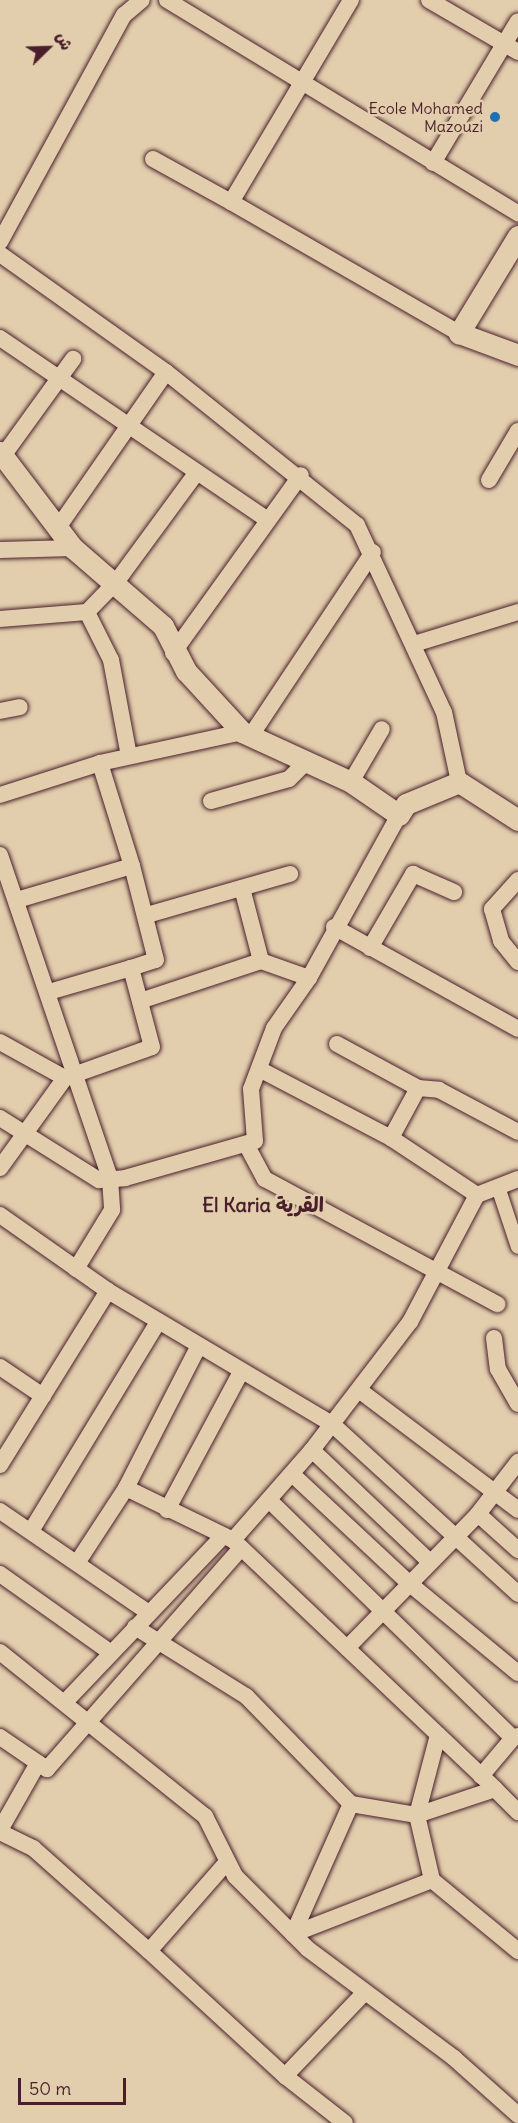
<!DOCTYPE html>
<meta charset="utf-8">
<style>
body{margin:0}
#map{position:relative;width:518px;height:2123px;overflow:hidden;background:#e2cead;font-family:Delius,"Playpen Sans Arabic",sans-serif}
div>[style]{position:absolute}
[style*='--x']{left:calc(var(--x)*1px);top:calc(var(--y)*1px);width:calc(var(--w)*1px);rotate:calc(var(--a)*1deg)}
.roads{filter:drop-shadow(0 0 2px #4a1f2b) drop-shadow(0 0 2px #4a1f2b)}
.pedestrian>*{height:14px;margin:-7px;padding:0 7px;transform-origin:7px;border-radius:7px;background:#e2cead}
.minor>*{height:16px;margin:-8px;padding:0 8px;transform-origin:8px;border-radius:8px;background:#e2cead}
.tertiary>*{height:21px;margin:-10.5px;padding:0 10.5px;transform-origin:10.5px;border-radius:10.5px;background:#e2cead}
.dots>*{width:16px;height:16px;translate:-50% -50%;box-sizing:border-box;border:3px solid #e2cead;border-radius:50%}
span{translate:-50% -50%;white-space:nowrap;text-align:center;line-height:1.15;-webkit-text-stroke:5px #e2cead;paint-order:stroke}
.poi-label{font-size:16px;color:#4a1f2b}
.right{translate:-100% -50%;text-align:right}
.quarter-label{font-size:20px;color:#4a1f2b;font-weight:700}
.north{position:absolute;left:18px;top:18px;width:60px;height:60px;-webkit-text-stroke:4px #e2cead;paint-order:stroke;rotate:67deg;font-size:16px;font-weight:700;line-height:24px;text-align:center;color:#4a1f2b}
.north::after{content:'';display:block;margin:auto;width:21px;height:27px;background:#4a1f2b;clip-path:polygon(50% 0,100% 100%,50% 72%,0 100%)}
.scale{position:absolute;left:18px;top:2078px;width:108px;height:27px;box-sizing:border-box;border:3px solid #4a1f2b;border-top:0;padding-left:8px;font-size:18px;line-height:21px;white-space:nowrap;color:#4a1f2b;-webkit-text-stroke:4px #e2cead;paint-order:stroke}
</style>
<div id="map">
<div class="roads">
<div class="pedestrian">
<div style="--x:498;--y:1187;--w:63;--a:71.6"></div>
</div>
<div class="minor">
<div style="--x:167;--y:0;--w:411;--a:31.3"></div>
<div style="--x:351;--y:0;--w:235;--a:120.7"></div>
<div style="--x:231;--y:202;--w:263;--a:29.9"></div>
<div style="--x:429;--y:0;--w:103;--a:30.3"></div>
<div style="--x:153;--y:159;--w:89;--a:28.9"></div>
<div style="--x:433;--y:163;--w:165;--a:-59.1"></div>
<div style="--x:0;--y:242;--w:259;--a:-61.4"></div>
<div style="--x:124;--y:15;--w:23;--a:-40"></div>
<div style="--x:0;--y:254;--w:204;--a:35.4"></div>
<div style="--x:166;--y:372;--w:245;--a:38.7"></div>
<div style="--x:357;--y:525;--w:206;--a:65.1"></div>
<div style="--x:444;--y:712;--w:72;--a:77.9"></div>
<div style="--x:0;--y:338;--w:324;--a:34.2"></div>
<div style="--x:0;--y:460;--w:125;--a:-54.1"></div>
<div style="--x:489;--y:480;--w:57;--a:-59.4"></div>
<div style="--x:57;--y:529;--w:191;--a:-55.2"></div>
<div style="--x:0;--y:550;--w:73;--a:-1.6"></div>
<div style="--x:0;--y:619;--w:87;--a:-4.6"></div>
<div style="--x:414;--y:644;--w:109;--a:-17.1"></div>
<div style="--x:173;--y:653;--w:219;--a:-54.3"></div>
<div style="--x:0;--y:711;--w:20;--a:-11"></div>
<div style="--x:250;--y:737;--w:222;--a:-56.4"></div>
<div style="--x:129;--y:756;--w:98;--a:-100.6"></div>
<div style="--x:111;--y:660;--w:54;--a:-116.6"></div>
<div style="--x:87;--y:612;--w:43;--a:-45.9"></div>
<div style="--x:117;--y:581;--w:135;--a:-53.7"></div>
<div style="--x:351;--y:782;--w:61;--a:-59.7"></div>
<div style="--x:0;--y:795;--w:105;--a:-17.7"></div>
<div style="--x:100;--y:763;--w:145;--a:-12.3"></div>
<div style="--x:211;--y:801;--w:81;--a:-15.8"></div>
<div style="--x:289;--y:779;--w:23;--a:-45"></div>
<div style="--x:0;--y:855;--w:342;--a:71.2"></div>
<div style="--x:110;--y:1179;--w:31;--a:86"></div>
<div style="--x:112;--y:1210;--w:69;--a:121.4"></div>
<div style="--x:518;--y:880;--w:39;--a:132"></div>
<div style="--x:492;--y:909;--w:33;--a:74"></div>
<div style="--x:501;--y:941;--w:27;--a:51"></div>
<div style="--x:242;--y:888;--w:75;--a:75.4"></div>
<div style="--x:261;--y:961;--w:51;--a:19.5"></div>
<div style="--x:17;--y:900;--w:120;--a:-16.5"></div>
<div style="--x:132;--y:866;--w:108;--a:-107.3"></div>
<div style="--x:147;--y:915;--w:149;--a:-16"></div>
<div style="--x:334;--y:927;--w:210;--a:29"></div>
<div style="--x:370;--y:948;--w:86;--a:-59.8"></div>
<div style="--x:413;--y:874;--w:45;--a:23.7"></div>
<div style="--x:131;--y:968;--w:26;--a:-18"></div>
<div style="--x:156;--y:960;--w:97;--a:-104.3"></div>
<div style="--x:140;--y:1001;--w:127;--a:-18.3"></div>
<div style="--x:0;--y:1042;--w:74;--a:29"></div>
<div style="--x:337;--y:1044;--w:92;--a:28.5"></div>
<div style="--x:418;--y:1088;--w:57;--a:118.4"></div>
<div style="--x:261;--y:1070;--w:147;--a:27.6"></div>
<div style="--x:391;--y:1138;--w:103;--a:33.5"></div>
<div style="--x:418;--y:1088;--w:21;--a:5"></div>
<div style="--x:439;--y:1090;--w:89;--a:28"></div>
<div style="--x:0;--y:1118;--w:117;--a:32.1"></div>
<div style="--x:99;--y:1180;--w:26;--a:-4"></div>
<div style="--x:125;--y:1178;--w:135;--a:-15.9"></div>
<div style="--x:255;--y:1141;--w:52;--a:-94.4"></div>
<div style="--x:251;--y:1089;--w:65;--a:-69.3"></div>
<div style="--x:274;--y:1028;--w:61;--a:-55"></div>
<div style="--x:309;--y:978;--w:186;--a:-61.1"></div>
<div style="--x:246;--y:1144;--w:40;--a:62"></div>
<div style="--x:265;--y:1179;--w:264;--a:28.3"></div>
<div style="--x:0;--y:1168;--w:111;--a:-54.2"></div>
<div style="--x:65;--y:1078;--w:92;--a:-19.6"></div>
<div style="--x:152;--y:1047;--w:82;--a:-104.9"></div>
<div style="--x:131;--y:968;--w:85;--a:163.7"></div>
<div style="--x:0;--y:1215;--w:132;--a:35.1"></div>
<div style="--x:108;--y:1291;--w:261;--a:30.7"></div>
<div style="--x:332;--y:1424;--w:252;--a:42.4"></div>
<div style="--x:494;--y:1338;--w:31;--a:83"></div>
<div style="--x:498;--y:1369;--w:40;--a:60.3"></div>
<div style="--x:0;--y:1367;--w:52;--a:34"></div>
<div style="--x:359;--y:1390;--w:199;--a:37"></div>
<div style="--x:312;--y:1450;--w:163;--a:43.5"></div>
<div style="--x:0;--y:1465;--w:205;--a:-58.2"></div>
<div style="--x:292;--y:1474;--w:161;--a:43"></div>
<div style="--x:410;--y:1584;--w:140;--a:39.5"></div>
<div style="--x:126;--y:1488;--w:119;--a:25.9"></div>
<div style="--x:233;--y:1540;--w:361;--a:43.5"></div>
<div style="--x:270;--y:1501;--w:339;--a:44.3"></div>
<div style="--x:513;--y:1738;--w:5;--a:-22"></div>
<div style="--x:167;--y:1510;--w:157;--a:-61.8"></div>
<div style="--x:0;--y:1511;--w:181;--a:34.4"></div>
<div style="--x:478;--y:1514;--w:54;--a:42"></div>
<div style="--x:31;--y:1531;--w:245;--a:-58.7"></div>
<div style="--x:233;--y:1540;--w:120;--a:-48.7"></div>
<div style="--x:312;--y:1450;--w:161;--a:-52.6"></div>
<div style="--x:410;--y:1322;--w:144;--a:-62.2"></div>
<div style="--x:477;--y:1195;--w:44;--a:-21.3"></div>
<div style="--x:77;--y:1563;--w:90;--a:-56.8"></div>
<div style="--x:126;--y:1488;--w:158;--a:-62.9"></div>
<div style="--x:0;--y:1574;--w:136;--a:35.4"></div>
<div style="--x:135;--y:1627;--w:131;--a:31.9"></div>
<div style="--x:246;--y:1696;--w:151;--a:45.8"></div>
<div style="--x:351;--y:1804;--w:67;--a:9.5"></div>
<div style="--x:417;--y:1815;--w:67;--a:77"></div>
<div style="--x:432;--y:1880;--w:112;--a:39.5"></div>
<div style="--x:347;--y:1648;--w:187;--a:-45.6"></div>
<div style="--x:478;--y:1514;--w:66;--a:-52.4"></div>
<div style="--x:0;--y:1652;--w:263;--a:38.7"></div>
<div style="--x:205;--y:1816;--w:67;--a:63.4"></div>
<div style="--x:235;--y:1876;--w:103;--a:45"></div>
<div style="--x:308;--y:1949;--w:182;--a:36.7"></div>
<div style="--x:454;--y:2058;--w:86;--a:41.7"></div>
<div style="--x:66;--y:1701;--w:228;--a:-46.4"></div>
<div style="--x:0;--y:1737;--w:57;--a:34.2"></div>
<div style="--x:47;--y:1769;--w:294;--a:-48.7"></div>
<div style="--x:481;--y:1776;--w:50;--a:-49.9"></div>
<div style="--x:417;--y:1815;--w:82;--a:-18.4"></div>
<div style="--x:495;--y:1789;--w:33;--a:45"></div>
<div style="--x:417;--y:1815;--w:83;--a:-75.3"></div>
<div style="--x:0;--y:1830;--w:77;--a:-60.4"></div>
<div style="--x:0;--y:1832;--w:37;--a:26"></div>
<div style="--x:33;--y:1848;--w:155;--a:41.6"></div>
<div style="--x:227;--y:1862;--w:118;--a:131.2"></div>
<div style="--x:149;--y:1951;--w:185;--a:42.6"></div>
<div style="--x:285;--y:2076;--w:76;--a:38.1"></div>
<div style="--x:293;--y:1934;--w:149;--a:-21.2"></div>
<div style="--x:293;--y:1934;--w:142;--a:-66"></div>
<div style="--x:285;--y:2076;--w:113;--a:-46.4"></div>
</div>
<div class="tertiary">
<div style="--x:518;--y:236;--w:114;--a:121.3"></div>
<div style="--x:459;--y:333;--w:63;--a:20.4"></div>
<div style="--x:0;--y:452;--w:121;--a:52.8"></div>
<div style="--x:73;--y:548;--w:119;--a:40.9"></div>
<div style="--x:163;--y:626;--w:51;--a:62.9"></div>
<div style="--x:186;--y:671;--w:83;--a:47.4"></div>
<div style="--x:242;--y:732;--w:120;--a:24.6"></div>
<div style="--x:351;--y:782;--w:58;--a:34.5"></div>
<div style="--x:399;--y:815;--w:13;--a:-58"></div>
<div style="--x:406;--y:804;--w:57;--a:-22.5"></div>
<div style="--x:459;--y:782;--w:70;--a:32.8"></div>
</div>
</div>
<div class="dots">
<div style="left:495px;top:117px;background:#1f6fb2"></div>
</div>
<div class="poi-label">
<span class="right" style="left:483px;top:117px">Ecole Mohamed<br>Mazouzi</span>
</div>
<div class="quarter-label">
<span style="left:263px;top:1204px">El Karia القرية</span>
</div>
<div class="north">ش</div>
<div class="scale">50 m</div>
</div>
